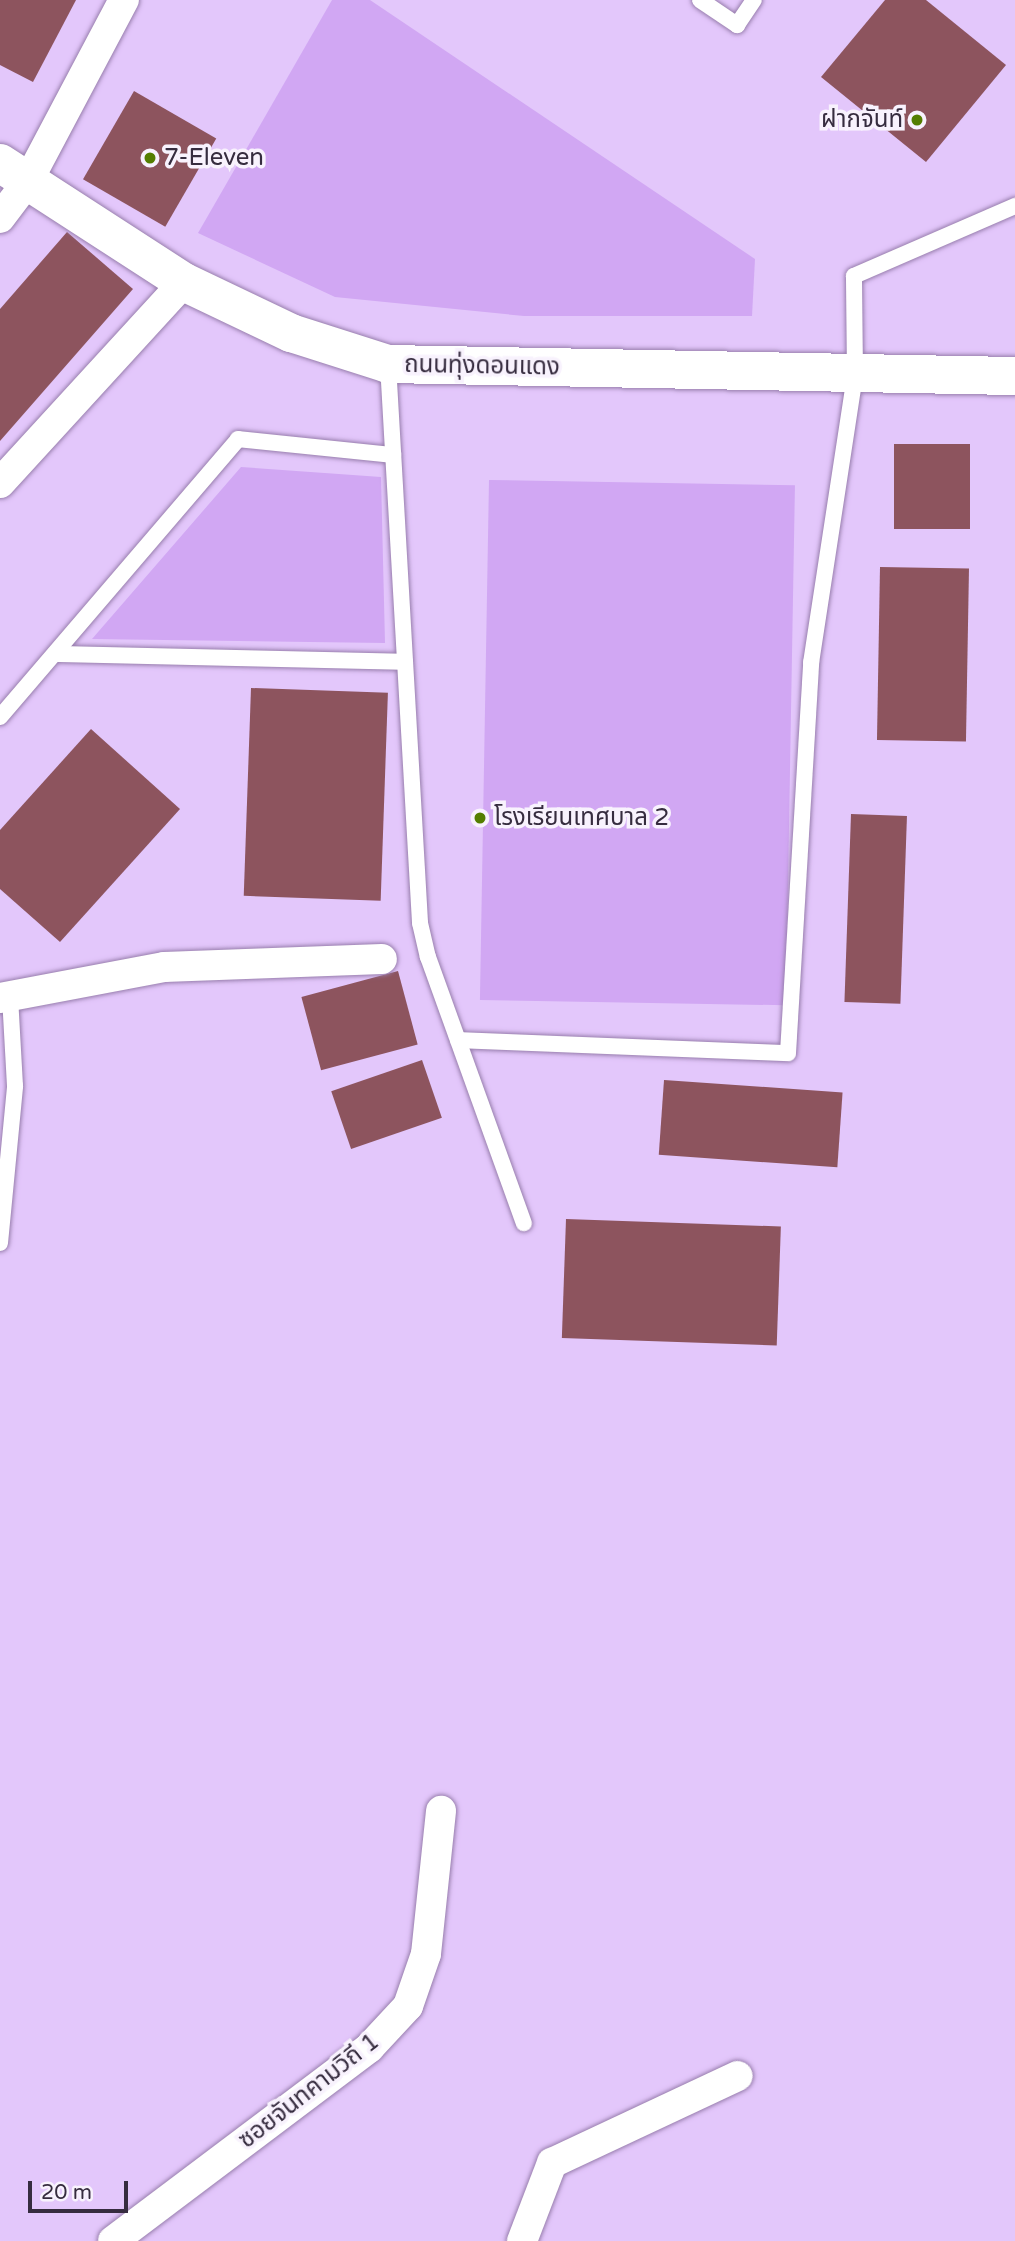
<!DOCTYPE html>
<meta charset="utf-8">
<style>
body{margin:0}
#map{position:relative;width:1015px;height:2241px;overflow:hidden;background:#e3c7fb;font-family:"Varela Round","Noto Sans Thai",sans-serif}
div>[style]{position:absolute}
[style*='--x']{left:calc(var(--x)*1px);top:calc(var(--y)*1px);width:calc(var(--w)*1px);rotate:calc(var(--a)*1deg)}
.green>*{inset:0;background:#d1a7f3;transform-origin:0 0}
.building>*{inset:0;background:#8d545e;transform-origin:0 0}
.roads{filter:drop-shadow(0 0 2px #987ead) drop-shadow(0 0 2px #987ead)}
.service>*{height:16px;margin:-8px;padding:0 8px;transform-origin:8px;border-radius:8px;background:#fff}
.minor>*{height:30px;margin:-15px;padding:0 15px;transform-origin:15px;border-radius:15px;background:#fff}
.tertiary>*{height:38px;margin:-19px;padding:0 19px;transform-origin:19px;border-radius:19px;background:#fff}
.dots>*{width:19px;height:19px;translate:-50% -50%;box-sizing:border-box;border:4px solid #f8f2fd;border-radius:50%}
span{translate:-50% -50%;white-space:nowrap;text-align:center;line-height:1.15;-webkit-text-stroke:7px #f8f2fd;paint-order:stroke}
.poi-label{font-size:24px;color:#362c3f}
.right{translate:-100% -50%;text-align:right}
.left{translate:0 -50%;text-align:left}
.street-label{font-size:24px;color:#362c3f}
.scale{position:absolute;left:28px;top:2181px;width:100px;height:32px;box-sizing:border-box;border:4px solid #362c3f;border-top:0;padding-left:9px;font-size:21px;line-height:24px;white-space:nowrap;color:#362c3f;-webkit-text-stroke:5px #f8f2fd;paint-order:stroke}
</style>
<div id="map">
<div class="green">
<div style="clip-path:polygon(332px 0,370px 0,755px 259px,752px 316px,524px 316px,335px 297px,198px 233px)"></div>
<div style="clip-path:polygon(241px 467px,381px 477px,385px 643px,92px 639px)"></div>
<div style="left:489px;top:480px;width:306px;height:520px;rotate:1deg"></div>
</div>
<div class="building">
<div style="clip-path:polygon(0 0,76px 0,33px 82px,0 65px)"></div>
<div style="clip-path:polygon(885px 0,926px 0,1006px 65px,926px 162px,821px 77px)"></div>
<div style="left:134px;top:91px;width:95px;height:102px;rotate:30deg"></div>
<div style="clip-path:polygon(67px 232px,133px 289px,0 441px,0 309px)"></div>
<div style="left:894px;top:444px;width:76px;height:85px"></div>
<div style="left:880px;top:567px;width:89px;height:173px;rotate:1deg"></div>
<div style="left:251px;top:688px;width:137px;height:208px;rotate:2deg"></div>
<div style="clip-path:polygon(91px 729px,180px 809px,60px 942px,0 889px,0 830px)"></div>
<div style="left:851px;top:814px;width:56px;height:188px;rotate:2deg"></div>
<div style="left:398px;top:971px;width:76px;height:100px;rotate:75deg"></div>
<div style="left:422px;top:1060px;width:61px;height:96px;rotate:71deg"></div>
<div style="left:664px;top:1080px;width:179px;height:75px;rotate:4deg"></div>
<div style="left:566px;top:1219px;width:215px;height:119px;rotate:2deg"></div>
</div>
<div class="roads">
<div class="service">
<div style="--x:700;--y:0;--w:45;--a:34"></div>
<div style="--x:737;--y:25;--w:30;--a:-56"></div>
<div style="--x:388;--y:364;--w:560;--a:86.72"></div>
<div style="--x:420;--y:923;--w:35;--a:77"></div>
<div style="--x:428;--y:957;--w:283;--a:70.2"></div>
<div style="--x:56;--y:654;--w:349;--a:1.3"></div>
<div style="--x:0;--y:717;--w:366;--a:-49.4"></div>
<div style="--x:238;--y:439;--w:156;--a:5.9"></div>
<div style="--x:458;--y:1040;--w:330;--a:2.3"></div>
<div style="--x:788;--y:1053;--w:391;--a:-86.6"></div>
<div style="--x:811;--y:663;--w:291;--a:-81.3"></div>
<div style="--x:855;--y:375;--w:99;--a:-90.6"></div>
<div style="--x:854;--y:276;--w:176;--a:-23.5"></div>
<div style="--x:0;--y:1243;--w:158;--a:-84.5"></div>
<div style="--x:15;--y:1086;--w:89;--a:-93.2"></div>
</div>
<div class="minor">
<div style="--x:0;--y:218;--w:46;--a:-52.9"></div>
<div style="--x:28;--y:181;--w:205;--a:-62.1"></div>
<div style="--x:0;--y:483;--w:273;--a:-47.5"></div>
<div style="--x:0;--y:998;--w:167;--a:-10.7"></div>
<div style="--x:164;--y:967;--w:218;--a:-2.1"></div>
<div style="--x:113;--y:2241;--w:321;--a:-37"></div>
<div style="--x:369;--y:2048;--w:57;--a:-47.1"></div>
<div style="--x:408;--y:2006;--w:55;--a:-70.9"></div>
<div style="--x:426;--y:1954;--w:144;--a:-84"></div>
<div style="--x:522;--y:2241;--w:84;--a:-69"></div>
<div style="--x:552;--y:2163;--w:205;--a:-25.1"></div>
</div>
<div class="tertiary">
<div style="--x:0;--y:163;--w:219;--a:32.9"></div>
<div style="--x:184;--y:282;--w:119;--a:25.5"></div>
<div style="--x:291;--y:333;--w:102;--a:17.7"></div>
<div style="--x:388;--y:364;--w:627;--a:1.1"></div>
</div>
</div>
<div class="dots">
<div style="left:917px;top:120px;background:#547e01"></div>
<div style="left:150px;top:158px;background:#547e01"></div>
<div style="left:480px;top:818px;background:#547e01"></div>
</div>
<div class="poi-label">
<span class="right" style="left:903px;top:120px">ฝากจันท์</span>
<span class="left" style="left:164px;top:158px">7-Eleven</span>
<span class="left" style="left:494px;top:818px">โรงเรียนเทศบาล 2</span>
</div>
<div class="street-label">
<span style="left:482px;top:366px;rotate:1deg">ถนนทุ่งดอนแดง</span>
<span style="left:309px;top:2091px;rotate:-38deg">ซอยจันทคามวิถี 1</span>
</div>
<div class="scale">20 m</div>
</div>
